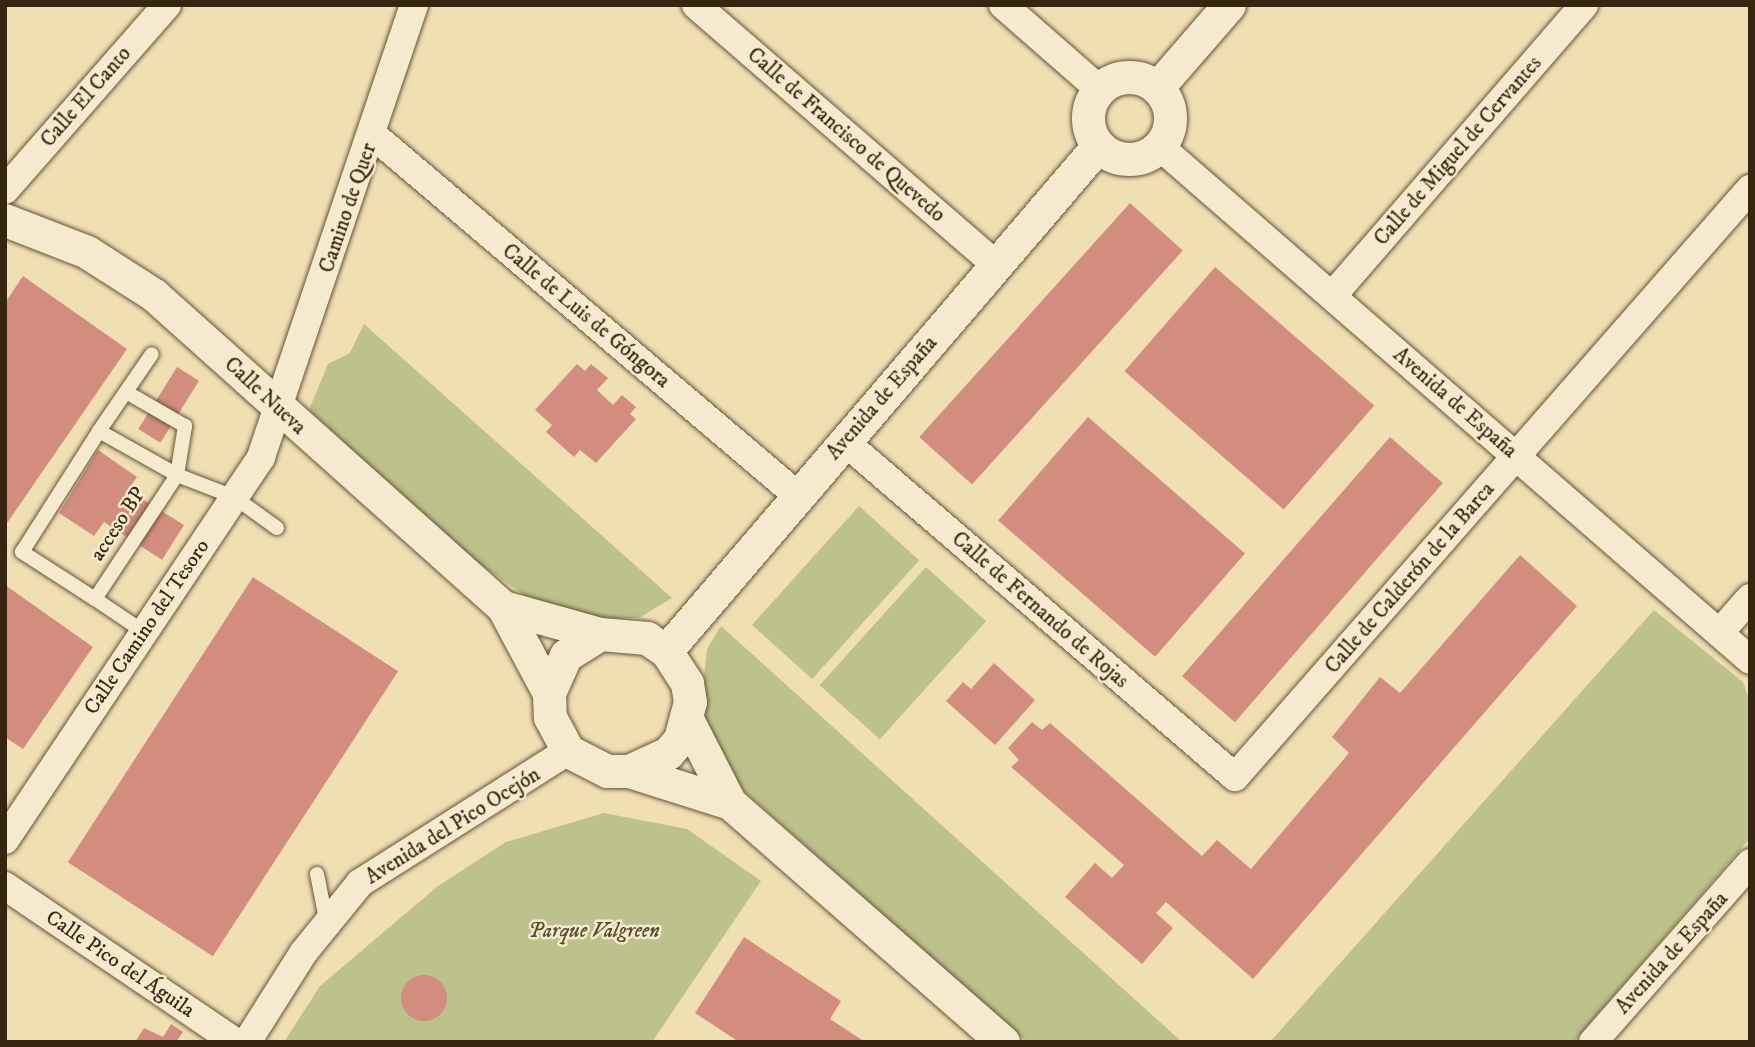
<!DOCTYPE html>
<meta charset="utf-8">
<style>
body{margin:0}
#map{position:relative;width:1755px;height:1047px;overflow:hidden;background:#f1dfb4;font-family:"IM FELL DW Pica",serif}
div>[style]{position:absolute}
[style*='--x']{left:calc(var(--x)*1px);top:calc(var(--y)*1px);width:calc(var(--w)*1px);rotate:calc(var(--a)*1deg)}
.green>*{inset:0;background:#bdc18b;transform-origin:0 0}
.building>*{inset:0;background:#d38d7f;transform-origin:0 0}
.round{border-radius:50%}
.roads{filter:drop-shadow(0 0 2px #655438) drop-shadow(0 0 2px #655438)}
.service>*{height:14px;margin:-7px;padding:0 7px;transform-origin:7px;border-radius:7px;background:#f6eace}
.minor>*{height:28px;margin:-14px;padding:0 14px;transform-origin:14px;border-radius:14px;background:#f6eace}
.tertiary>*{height:33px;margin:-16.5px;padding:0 16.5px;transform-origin:16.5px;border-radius:16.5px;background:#f6eace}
.tertiary>.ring{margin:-16.5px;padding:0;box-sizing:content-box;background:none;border:33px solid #f6eace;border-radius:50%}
span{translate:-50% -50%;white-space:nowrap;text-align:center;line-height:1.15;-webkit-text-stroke:5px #f6eace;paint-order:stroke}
.street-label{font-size:21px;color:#36260f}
.park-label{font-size:21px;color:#584d2e;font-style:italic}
.frame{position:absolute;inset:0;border:7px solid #36260f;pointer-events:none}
</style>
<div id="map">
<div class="green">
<div style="clip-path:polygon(364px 324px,672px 598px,639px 618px,560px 620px,464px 553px,309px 410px,328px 364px,350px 353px)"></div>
<div style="left:859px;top:506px;width:81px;height:160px;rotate:42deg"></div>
<div style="left:926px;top:567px;width:81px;height:159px;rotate:42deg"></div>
<div style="clip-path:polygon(1654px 610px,1743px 682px,1750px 702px,1750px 838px,1580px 1035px,1574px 1042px,1270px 1042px)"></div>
<div style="clip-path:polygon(721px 626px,731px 635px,1182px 1042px,1027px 1042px,720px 770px,706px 719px,704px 677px,707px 649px)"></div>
<div style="clip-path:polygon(604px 813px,687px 829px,761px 881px,652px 1042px,284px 1042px,320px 986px,438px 886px,506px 842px)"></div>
</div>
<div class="building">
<div style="left:1130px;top:203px;width:71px;height:315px;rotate:42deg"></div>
<div style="left:1215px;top:267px;width:211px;height:138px;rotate:41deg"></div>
<div style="clip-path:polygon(23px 276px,127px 349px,5px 526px,5px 303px)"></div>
<div style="clip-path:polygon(577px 364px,585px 371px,591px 364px,608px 378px,597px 390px,613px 405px,622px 395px,636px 407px,630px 414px,636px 419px,596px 463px,580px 450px,574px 457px,546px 432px,552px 425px,535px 410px)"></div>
<div style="left:177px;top:367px;width:26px;height:73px;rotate:32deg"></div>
<div style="left:1088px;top:417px;width:208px;height:137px;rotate:41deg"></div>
<div style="left:1390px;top:437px;width:70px;height:317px;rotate:41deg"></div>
<div style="clip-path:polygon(98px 450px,137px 477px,128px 490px,184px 525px,162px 560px,104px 522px,94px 536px,59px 513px)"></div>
<div style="clip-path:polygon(1520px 555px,1577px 606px,1253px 979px,1166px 902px,1156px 913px,1173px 928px,1142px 964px,1065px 897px,1095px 863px,1112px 878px,1124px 865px,1011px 767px,1019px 760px,1008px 748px,1032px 722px,1042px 730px,1050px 723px,1202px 856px,1217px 840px,1251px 869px,1349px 753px,1332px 737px,1380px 677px,1400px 693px)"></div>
<div style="left:253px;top:577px;width:173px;height:340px;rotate:33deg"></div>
<div style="clip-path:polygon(5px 585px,93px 647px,23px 749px,5px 737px)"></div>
<div style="clip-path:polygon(994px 663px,1035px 700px,995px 745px,946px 701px,963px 682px,971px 689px)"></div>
<div style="clip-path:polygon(744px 937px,841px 1001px,830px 1019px,865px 1042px,739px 1042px,695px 1013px)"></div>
<div class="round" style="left:401px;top:975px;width:46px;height:46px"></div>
<div style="clip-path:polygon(171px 1024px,183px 1032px,176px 1042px,135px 1042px,144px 1028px,163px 1037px)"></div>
</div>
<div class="roads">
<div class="service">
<div style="--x:99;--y:431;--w:93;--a:-55.5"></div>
<div style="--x:95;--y:599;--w:87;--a:-147.2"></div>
<div style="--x:22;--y:552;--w:143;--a:-57.5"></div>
<div style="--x:99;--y:431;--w:90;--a:29.4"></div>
<div style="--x:177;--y:475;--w:50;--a:-80.7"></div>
<div style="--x:185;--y:426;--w:68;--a:-150"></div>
<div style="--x:144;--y:632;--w:59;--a:-146"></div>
<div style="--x:95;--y:599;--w:149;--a:-56.5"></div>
<div style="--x:177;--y:475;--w:61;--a:21.1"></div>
<div style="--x:234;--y:497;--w:53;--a:35.8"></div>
<div style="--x:317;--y:874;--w:51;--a:78.7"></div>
</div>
<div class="minor">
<div style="--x:696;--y:5;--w:397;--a:40.9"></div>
<div style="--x:1003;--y:5;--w:128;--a:41.2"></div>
<div style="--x:373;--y:135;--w:558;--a:40.34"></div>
<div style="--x:1159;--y:146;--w:783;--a:41.01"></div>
<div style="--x:5;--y:190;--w:246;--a:-48.8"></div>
<div style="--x:1332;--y:296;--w:385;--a:-49.1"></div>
<div style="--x:845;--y:442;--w:514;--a:40.66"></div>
<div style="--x:1235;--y:777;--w:782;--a:-48.79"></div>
<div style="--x:1721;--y:631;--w:44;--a:-48.7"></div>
<div style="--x:5;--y:840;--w:461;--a:-56.2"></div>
<div style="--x:261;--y:457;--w:477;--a:-71.3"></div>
<div style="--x:5;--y:886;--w:278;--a:34.1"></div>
<div style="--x:247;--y:1042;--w:107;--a:-57.7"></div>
<div style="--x:304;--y:952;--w:89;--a:-50.9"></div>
<div style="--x:360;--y:883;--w:246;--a:-32.4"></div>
<div style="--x:1593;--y:1042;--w:238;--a:-48.7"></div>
</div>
<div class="tertiary">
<div class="ring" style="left:1088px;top:77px;width:49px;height:49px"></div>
<div style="--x:1157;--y:88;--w:110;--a:-49.1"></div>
<div style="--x:5;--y:220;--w:88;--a:21.3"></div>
<div style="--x:87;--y:252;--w:80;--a:32.7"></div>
<div style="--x:154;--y:295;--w:468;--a:41.8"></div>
<div style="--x:503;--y:607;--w:101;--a:15.6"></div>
<div style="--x:503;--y:607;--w:98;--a:61.9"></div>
<div style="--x:666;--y:651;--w:665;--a:-49.45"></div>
<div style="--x:688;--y:721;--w:92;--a:62.9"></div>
<div style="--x:730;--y:803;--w:363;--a:41.2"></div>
<div style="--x:629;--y:771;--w:43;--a:-24.8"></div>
<div style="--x:668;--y:753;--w:18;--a:-49"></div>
<div style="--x:680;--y:739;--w:38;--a:-75"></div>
<div style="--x:690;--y:702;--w:19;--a:-99"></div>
<div style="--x:687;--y:683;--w:38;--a:-123"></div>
<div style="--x:666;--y:651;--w:23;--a:-146"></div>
<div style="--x:647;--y:638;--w:47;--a:-175.1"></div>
<div style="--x:600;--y:634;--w:40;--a:148"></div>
<div style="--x:566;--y:655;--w:42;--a:114.1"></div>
<div style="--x:549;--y:693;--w:24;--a:88"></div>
<div style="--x:550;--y:717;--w:38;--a:62"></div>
<div style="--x:568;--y:751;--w:44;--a:27.1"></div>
<div style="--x:607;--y:771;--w:22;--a:0"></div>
<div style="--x:629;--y:771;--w:106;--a:17.6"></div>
</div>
</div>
<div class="street-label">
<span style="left:86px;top:97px;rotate:-49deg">Calle El Canto</span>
<span style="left:846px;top:135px;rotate:41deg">Calle de Francisco de Quevedo</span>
<span style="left:1458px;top:151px;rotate:-49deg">Calle de Miguel de Cervantes</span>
<span style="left:348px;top:208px;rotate:-71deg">Camino de Quer</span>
<span style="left:586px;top:316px;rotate:40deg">Calle de Luis de Góngora</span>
<span style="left:265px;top:396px;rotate:43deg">Calle Nueva</span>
<span style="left:882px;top:398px;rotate:-49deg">Avenida de España</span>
<span style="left:1455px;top:403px;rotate:41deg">Avenida de España</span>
<span style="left:118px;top:524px;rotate:-57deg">acceso BP</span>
<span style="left:1410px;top:578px;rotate:-49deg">Calle de Calderón de la Barca</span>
<span style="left:1040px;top:610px;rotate:41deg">Calle de Fernando de Rojas</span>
<span style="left:147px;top:627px;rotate:-56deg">Calle Camino del Tesoro</span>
<span style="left:453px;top:826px;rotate:-32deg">Avenida del Pico Ocejón</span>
<span style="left:1672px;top:953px;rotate:-48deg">Avenida de España</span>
<span style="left:120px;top:964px;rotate:34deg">Calle Pico del Águila</span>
</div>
<div class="park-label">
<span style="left:594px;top:931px">Parque Valgreen</span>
</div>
<div class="frame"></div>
</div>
